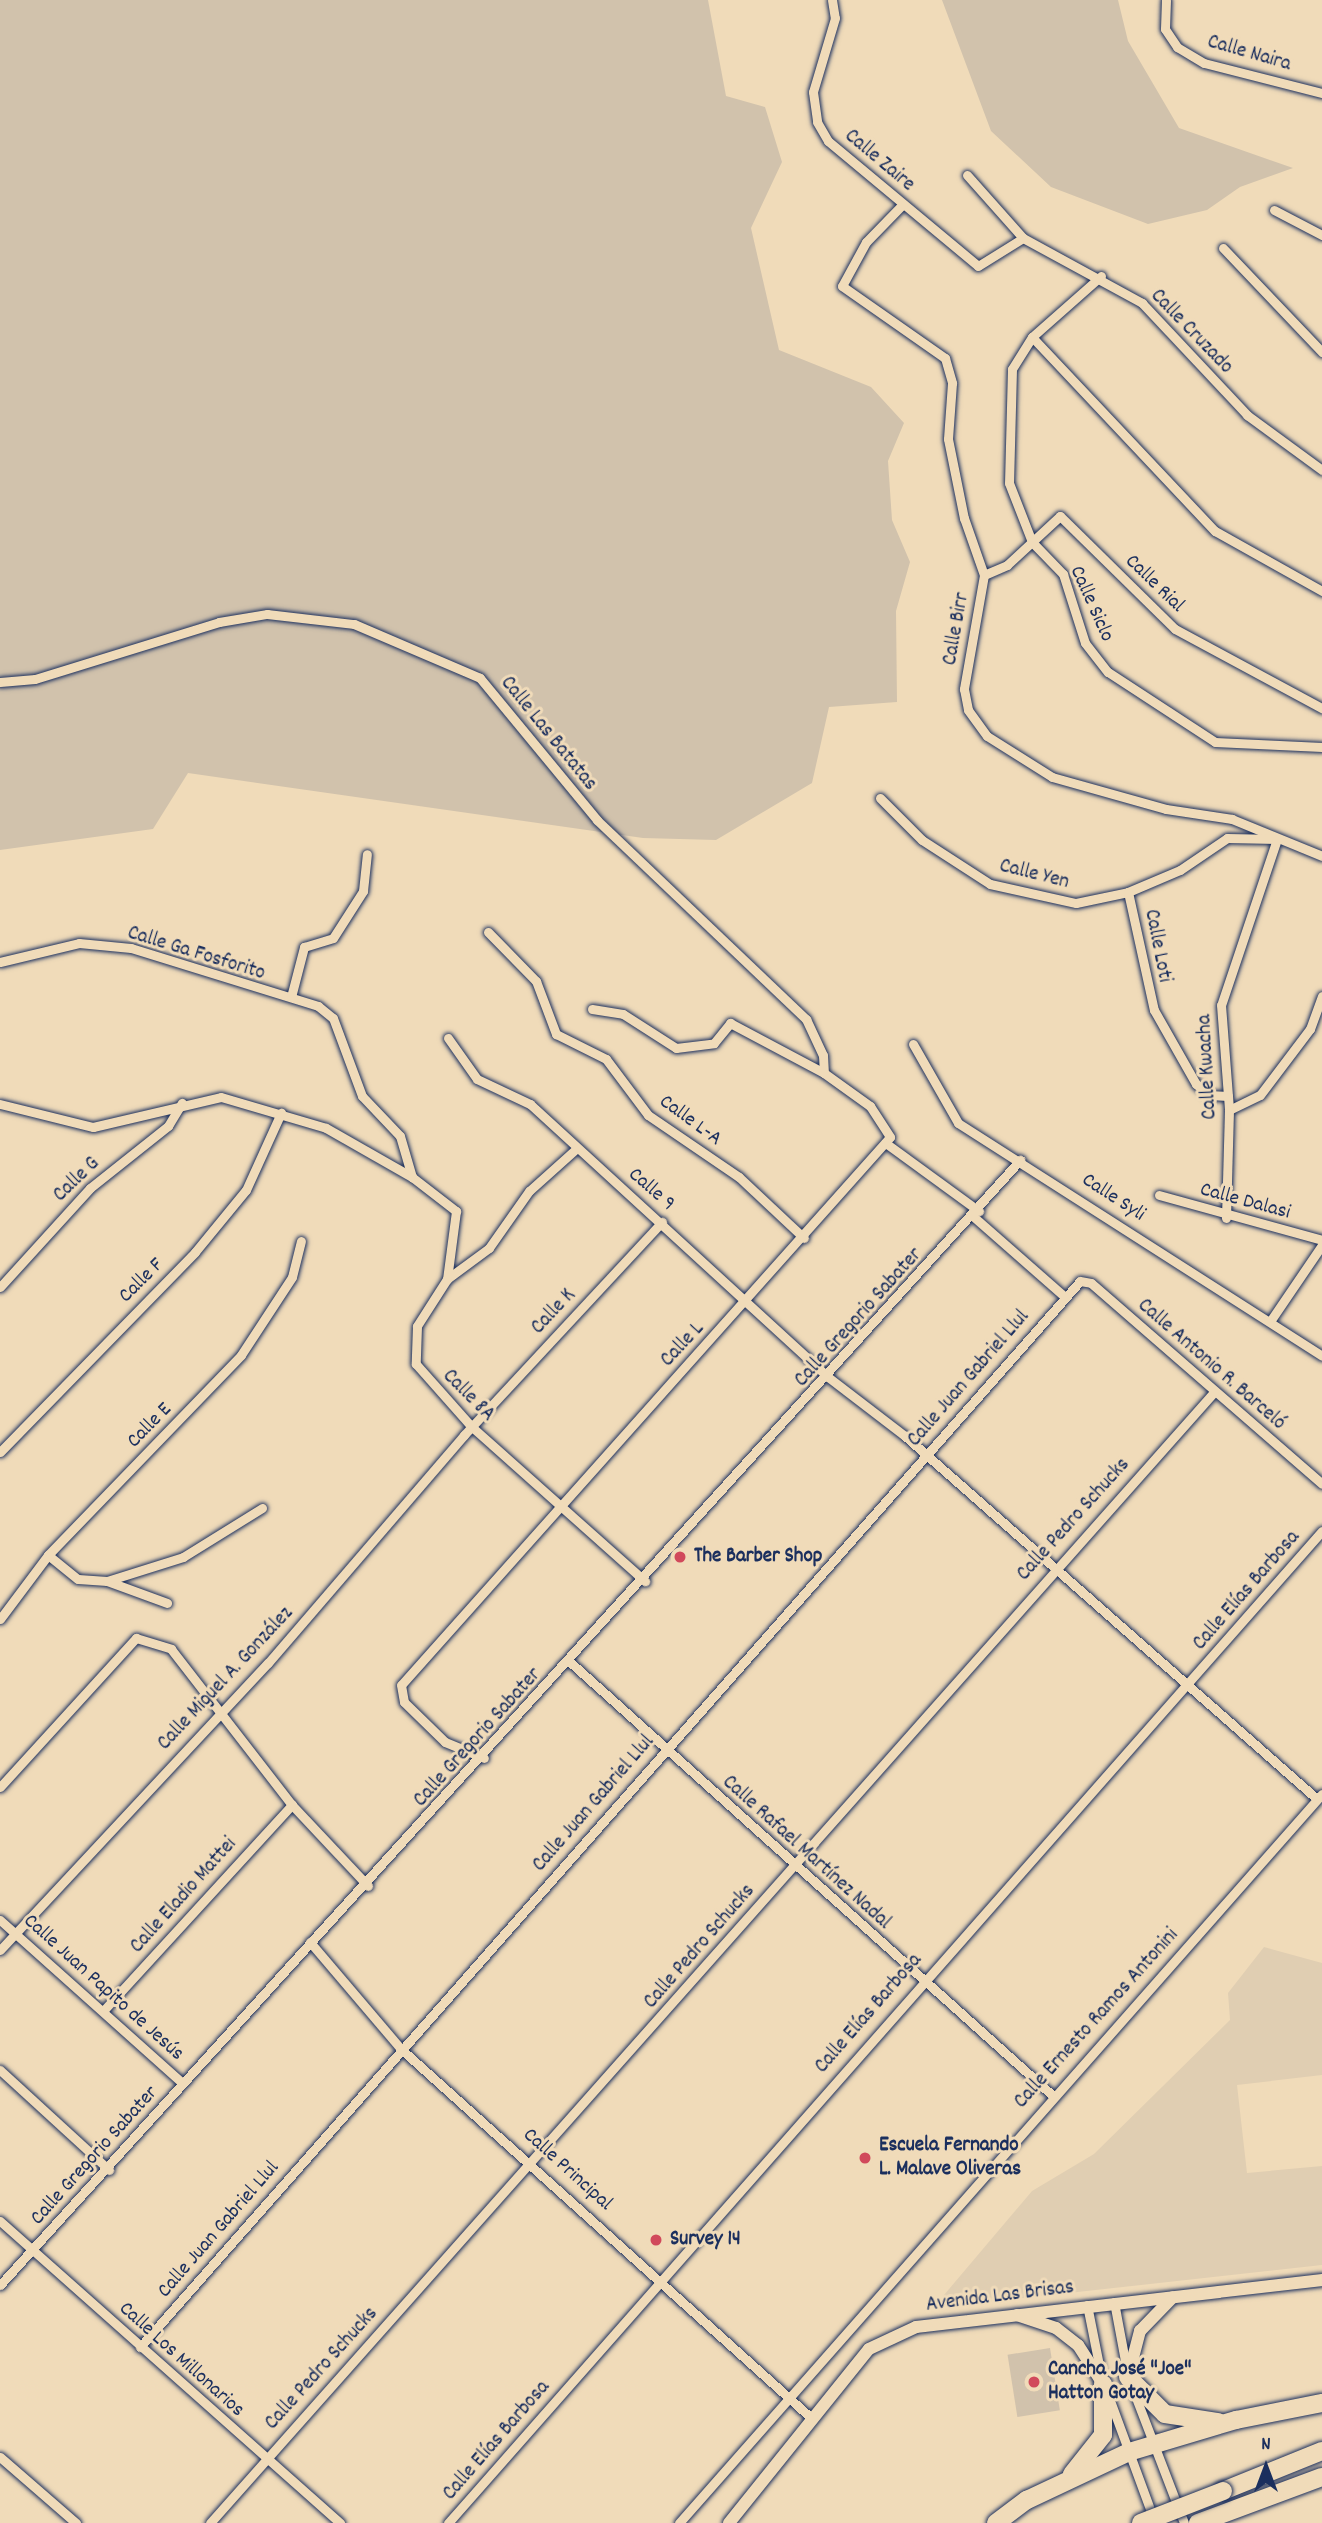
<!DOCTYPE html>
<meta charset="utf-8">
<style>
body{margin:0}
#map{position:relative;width:1322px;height:2523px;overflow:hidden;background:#f0dbb9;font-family:Dekko,sans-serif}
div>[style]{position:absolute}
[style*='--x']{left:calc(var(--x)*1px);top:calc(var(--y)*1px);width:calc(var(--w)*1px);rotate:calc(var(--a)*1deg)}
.built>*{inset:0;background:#e0ceb2}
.green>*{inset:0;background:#d1c2ac;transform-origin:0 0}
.roads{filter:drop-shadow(0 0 2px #1b2f5e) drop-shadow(0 0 2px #1b2f5e)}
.street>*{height:9px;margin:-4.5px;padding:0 4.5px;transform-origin:4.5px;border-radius:4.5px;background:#f0dbb9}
.secondary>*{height:12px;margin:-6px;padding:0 6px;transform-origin:6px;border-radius:6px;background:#f0dbb9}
.highway>*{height:18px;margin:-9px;padding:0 9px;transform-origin:9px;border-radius:9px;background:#f0dbb9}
.bridges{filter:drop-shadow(0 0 2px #1b2f5e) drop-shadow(0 0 2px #1b2f5e)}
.highway-bridge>*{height:18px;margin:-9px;padding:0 9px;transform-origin:9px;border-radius:9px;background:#f0dbb9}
.dots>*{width:19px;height:19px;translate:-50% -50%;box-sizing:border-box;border:4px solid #f0dbb9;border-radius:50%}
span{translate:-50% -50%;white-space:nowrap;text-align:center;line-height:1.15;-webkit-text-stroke:6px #f0dbb9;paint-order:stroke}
.street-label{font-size:21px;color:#1b2f5e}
.poi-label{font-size:21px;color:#1b2f5e;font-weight:700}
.left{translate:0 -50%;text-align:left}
.north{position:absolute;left:1231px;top:2432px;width:70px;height:70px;-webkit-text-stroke:5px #f0dbb9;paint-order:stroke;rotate:0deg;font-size:19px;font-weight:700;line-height:28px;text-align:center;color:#1b2f5e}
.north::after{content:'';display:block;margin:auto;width:24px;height:32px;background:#1b2f5e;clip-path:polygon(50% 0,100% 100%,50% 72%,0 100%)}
</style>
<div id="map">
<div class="built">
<div style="clip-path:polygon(1264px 1947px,1322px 1963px,1322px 2075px,1237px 2085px,1247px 2173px,1322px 2166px,1322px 2265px,933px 2308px,1032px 2191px,1094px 2154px,1230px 2020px,1228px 1993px)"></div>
</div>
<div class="green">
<div style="clip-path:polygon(0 0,708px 0,726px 96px,765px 107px,782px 162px,751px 228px,779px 350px,871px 387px,904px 423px,888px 461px,892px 520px,910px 562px,896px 611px,897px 702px,829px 707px,812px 783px,716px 840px,643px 838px,188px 773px,153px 829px,0 850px)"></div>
<div style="clip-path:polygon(942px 0,1118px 0,1128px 41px,1179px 128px,1293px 168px,1240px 187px,1207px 210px,1148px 224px,1051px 187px,991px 131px)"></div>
<div style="left:1050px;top:2348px;width:63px;height:43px;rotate:81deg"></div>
</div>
<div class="roads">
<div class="street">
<div style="--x:832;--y:0;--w:18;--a:81"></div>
<div style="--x:835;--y:18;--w:77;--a:106.6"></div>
<div style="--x:813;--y:92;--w:30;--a:82"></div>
<div style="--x:817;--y:122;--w:22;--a:60"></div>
<div style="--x:828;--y:141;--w:195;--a:39.8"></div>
<div style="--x:978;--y:266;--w:53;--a:-31.9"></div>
<div style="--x:1166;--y:0;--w:29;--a:92"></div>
<div style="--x:1165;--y:29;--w:22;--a:56"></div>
<div style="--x:1177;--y:47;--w:31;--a:31"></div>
<div style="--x:1204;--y:63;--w:122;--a:14.3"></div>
<div style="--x:967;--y:175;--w:84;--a:48.4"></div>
<div style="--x:1023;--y:238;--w:136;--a:28.6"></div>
<div style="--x:1142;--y:303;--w:154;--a:46.8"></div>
<div style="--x:1247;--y:415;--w:93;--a:36.3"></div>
<div style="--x:903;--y:204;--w:53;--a:134.2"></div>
<div style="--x:866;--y:242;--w:50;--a:118.6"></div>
<div style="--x:842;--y:286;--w:126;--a:35"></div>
<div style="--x:945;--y:358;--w:26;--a:74"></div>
<div style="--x:952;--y:383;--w:56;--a:94.1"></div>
<div style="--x:948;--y:439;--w:81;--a:78.6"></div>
<div style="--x:964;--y:518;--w:60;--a:70.7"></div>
<div style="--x:984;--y:575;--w:116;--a:100"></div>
<div style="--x:964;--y:689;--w:21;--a:79"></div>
<div style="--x:968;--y:710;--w:32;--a:54"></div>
<div style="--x:987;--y:736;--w:77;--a:32.2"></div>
<div style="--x:1052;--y:777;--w:118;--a:15.7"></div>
<div style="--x:1166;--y:809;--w:67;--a:8.6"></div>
<div style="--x:1232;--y:819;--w:97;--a:22.3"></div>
<div style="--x:1274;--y:210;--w:54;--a:27.5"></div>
<div style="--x:1223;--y:248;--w:144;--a:46.4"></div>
<div style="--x:1101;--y:276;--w:92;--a:138.5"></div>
<div style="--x:1032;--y:337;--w:38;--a:122"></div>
<div style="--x:1012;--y:369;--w:114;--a:91.5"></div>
<div style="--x:1009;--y:483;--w:63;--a:68.7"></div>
<div style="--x:1032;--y:542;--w:45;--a:45.9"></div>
<div style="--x:1063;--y:574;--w:72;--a:72.3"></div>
<div style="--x:1085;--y:643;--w:37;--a:52"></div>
<div style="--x:1108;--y:672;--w:128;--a:33.2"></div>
<div style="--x:1215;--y:742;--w:107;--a:2.7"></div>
<div style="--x:1032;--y:337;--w:267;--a:46.7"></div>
<div style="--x:1215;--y:531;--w:123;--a:29.3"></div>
<div style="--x:984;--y:575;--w:25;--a:-23"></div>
<div style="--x:1007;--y:565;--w:72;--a:-42.8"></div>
<div style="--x:1060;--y:516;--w:161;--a:44.5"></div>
<div style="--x:1175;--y:629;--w:167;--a:28.3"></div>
<div style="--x:0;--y:682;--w:35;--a:-5"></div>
<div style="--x:35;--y:679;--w:193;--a:-17.2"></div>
<div style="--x:219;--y:622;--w:49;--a:-9.5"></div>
<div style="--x:267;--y:614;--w:88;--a:6.6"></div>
<div style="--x:354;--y:624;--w:137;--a:23.2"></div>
<div style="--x:480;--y:678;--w:184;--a:50.5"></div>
<div style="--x:597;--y:820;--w:289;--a:43.6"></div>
<div style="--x:806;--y:1019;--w:40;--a:65"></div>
<div style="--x:823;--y:1055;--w:18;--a:87"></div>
<div style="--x:824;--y:1073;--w:57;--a:35.7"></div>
<div style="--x:870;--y:1106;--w:37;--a:57"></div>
<div style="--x:890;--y:1137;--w:734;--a:131.74"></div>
<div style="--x:401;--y:1685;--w:17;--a:80"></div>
<div style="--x:404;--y:1702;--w:57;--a:44.3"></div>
<div style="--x:445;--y:1742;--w:42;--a:22.3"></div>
<div style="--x:880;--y:798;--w:59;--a:45"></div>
<div style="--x:922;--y:840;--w:81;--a:32.9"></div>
<div style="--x:990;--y:884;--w:88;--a:12.5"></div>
<div style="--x:1076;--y:903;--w:53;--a:-11.9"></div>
<div style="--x:1128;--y:892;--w:56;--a:-22.9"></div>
<div style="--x:1180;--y:870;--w:57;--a:-34.2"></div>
<div style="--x:1227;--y:838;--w:50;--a:1.1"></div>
<div style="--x:1277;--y:839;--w:175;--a:108.6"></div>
<div style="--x:1221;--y:1005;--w:105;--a:85.6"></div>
<div style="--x:1229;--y:1110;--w:108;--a:91.6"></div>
<div style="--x:1128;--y:892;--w:121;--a:77.6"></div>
<div style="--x:1154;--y:1010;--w:85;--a:60.4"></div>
<div style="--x:1196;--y:1084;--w:17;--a:40"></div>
<div style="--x:1209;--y:1095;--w:19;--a:3"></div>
<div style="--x:488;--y:932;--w:69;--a:45.6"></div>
<div style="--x:536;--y:981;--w:57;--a:69.3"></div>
<div style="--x:556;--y:1034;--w:56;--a:26.6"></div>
<div style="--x:606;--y:1059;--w:70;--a:53.1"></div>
<div style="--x:648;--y:1115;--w:110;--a:34.3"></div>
<div style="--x:739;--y:1177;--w:89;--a:43.2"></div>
<div style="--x:0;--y:962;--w:81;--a:-13.5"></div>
<div style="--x:79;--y:943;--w:52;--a:5.5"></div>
<div style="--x:131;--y:948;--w:196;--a:17.2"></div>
<div style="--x:318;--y:1006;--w:19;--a:39"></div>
<div style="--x:333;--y:1018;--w:83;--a:69.6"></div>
<div style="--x:362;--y:1096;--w:55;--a:46.5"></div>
<div style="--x:400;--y:1136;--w:43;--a:73.7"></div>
<div style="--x:412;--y:1177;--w:56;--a:37.7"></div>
<div style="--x:456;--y:1211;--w:69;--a:97.5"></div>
<div style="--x:291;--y:997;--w:52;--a:-75.4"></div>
<div style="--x:304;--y:947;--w:30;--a:-17"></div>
<div style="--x:333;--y:938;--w:56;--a:-57.4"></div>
<div style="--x:363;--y:891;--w:37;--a:-84"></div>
<div style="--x:592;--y:1009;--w:31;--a:9"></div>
<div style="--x:623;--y:1014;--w:63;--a:32.7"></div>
<div style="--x:676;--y:1048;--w:38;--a:-7"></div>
<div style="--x:714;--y:1043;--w:26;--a:-51"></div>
<div style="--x:730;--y:1023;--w:106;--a:28"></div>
<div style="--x:448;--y:1038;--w:50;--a:54.7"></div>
<div style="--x:477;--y:1079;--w:59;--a:25.3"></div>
<div style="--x:530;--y:1104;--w:404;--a:42.5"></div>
<div style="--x:828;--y:1377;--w:97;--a:37.5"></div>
<div style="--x:905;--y:1436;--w:549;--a:41.38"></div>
<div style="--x:913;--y:1044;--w:91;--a:60.3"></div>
<div style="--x:958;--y:1123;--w:432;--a:32.6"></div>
<div style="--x:0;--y:1104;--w:96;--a:13.9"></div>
<div style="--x:93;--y:1127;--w:131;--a:-13.2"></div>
<div style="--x:221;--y:1097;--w:109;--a:16.4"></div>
<div style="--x:326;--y:1128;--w:99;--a:29.7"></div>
<div style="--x:1229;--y:1110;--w:34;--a:-26"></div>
<div style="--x:1260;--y:1095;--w:83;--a:-52.9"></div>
<div style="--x:1310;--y:1029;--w:35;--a:-70"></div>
<div style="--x:887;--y:1144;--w:114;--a:36.1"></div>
<div style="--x:577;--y:1148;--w:64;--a:138.1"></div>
<div style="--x:529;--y:1191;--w:70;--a:125.1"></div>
<div style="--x:489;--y:1248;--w:52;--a:143.6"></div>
<div style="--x:447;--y:1279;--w:56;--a:122.6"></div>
<div style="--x:417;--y:1326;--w:38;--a:92"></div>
<div style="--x:416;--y:1364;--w:84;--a:48.4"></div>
<div style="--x:472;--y:1427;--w:232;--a:41.7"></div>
<div style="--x:1159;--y:1195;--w:169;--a:15.4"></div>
<div style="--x:974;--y:1217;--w:121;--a:41.3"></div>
<div style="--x:0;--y:1287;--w:134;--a:-47.7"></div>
<div style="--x:90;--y:1188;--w:100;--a:-38.5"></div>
<div style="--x:168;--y:1126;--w:27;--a:-59"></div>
<div style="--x:1271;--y:1320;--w:91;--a:-55.8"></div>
<div style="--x:0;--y:1452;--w:279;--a:-45.7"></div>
<div style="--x:195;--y:1252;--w:80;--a:-50.6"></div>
<div style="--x:246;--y:1190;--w:85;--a:-65.6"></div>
<div style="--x:48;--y:1555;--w:38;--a:39"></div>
<div style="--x:78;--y:1579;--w:29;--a:4"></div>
<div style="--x:107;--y:1581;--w:64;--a:20.1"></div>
<div style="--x:107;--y:1581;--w:80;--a:-17.5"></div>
<div style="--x:183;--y:1557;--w:93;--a:-31.8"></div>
<div style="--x:0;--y:1619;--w:80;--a:-53.1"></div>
<div style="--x:48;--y:1555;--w:278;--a:-46"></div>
<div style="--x:241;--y:1355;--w:93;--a:-56.8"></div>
<div style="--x:292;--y:1277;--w:37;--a:-76"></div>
<div style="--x:570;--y:1662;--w:648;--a:41.93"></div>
<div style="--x:0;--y:1787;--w:202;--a:-47.6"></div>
<div style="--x:136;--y:1638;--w:37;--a:17"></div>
<div style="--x:171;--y:1649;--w:197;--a:52.2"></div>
<div style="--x:292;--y:1805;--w:111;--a:46.8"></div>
<div style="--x:0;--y:1920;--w:244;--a:41.8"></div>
<div style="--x:310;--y:1942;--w:140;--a:49.6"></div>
<div style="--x:401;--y:2049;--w:549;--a:41.97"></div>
<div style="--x:0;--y:1950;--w:393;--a:-47"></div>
<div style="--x:268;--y:1663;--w:301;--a:-49.3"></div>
<div style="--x:464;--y:1435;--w:291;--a:-47.1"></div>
<div style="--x:103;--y:2011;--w:280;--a:-47.5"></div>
<div style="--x:0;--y:2070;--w:148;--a:42.5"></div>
<div style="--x:0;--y:2221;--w:455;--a:41.6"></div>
<div style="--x:0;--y:2285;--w:1519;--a:-47.8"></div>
<div style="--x:1114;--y:2302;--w:76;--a:79.4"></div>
<div style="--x:1128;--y:2377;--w:156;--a:69"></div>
<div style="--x:1087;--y:2305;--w:71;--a:78.7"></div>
<div style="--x:140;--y:2347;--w:1421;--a:-48.59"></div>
<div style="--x:1080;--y:1281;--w:11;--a:10"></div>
<div style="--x:1091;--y:1283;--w:306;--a:41"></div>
<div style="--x:1108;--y:2395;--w:133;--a:69.8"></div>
<div style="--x:0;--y:2457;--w:101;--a:41"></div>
<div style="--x:210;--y:2523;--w:1512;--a:-48.4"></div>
<div style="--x:448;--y:2523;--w:1322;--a:-48.62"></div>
<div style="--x:679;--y:2523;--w:972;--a:-48.59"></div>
</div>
<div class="secondary">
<div style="--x:1017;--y:2315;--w:41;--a:18.4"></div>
<div style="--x:1056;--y:2328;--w:28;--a:38"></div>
<div style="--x:1078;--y:2345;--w:46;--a:57.3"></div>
<div style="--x:1128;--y:2377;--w:48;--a:-75.4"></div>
<div style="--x:1140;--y:2331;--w:47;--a:-45.9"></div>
<div style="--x:729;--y:2523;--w:223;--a:-51.2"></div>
<div style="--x:869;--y:2349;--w:52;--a:-25.1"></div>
<div style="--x:916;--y:2327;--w:409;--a:-6.6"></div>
</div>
<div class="highway">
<div style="--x:1128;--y:2377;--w:52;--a:45"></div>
<div style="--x:1165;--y:2414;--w:54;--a:8.6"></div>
<div style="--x:1072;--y:2474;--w:50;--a:-51.5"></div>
<div style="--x:1103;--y:2435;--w:51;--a:-90"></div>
<div style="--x:1223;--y:2491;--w:107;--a:-22"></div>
<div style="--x:996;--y:2523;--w:39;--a:-37"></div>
<div style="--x:1027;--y:2500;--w:113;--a:-25.2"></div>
<div style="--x:1129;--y:2452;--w:112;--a:-16.7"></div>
<div style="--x:1236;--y:2420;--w:88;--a:-11.2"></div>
<div style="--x:1198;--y:2523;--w:132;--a:-20.4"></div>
</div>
</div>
<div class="bridges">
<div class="highway-bridge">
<div style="--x:1141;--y:2523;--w:88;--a:-21.3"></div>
</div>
</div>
<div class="dots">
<div style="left:680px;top:1557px;background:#d1495b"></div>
<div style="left:865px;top:2158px;background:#d1495b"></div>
<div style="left:656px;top:2240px;background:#d1495b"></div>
<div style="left:1034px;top:2382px;background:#d1495b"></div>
</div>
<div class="street-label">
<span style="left:1249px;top:54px;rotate:16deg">Calle Naira</span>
<span style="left:879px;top:161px;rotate:40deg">Calle Zaire</span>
<span style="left:1191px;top:332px;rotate:46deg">Calle Cruzado</span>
<span style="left:1154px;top:584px;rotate:44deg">Calle Rial</span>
<span style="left:1091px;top:604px;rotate:66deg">Calle Siclo</span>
<span style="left:957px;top:629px;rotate:-80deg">Calle Birr</span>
<span style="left:548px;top:734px;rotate:51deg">Calle Las Batatas</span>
<span style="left:1034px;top:875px;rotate:14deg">Calle Yen</span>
<span style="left:1157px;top:946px;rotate:79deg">Calle Loti</span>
<span style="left:196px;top:954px;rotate:17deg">Calle Ga Fosforito</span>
<span style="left:1208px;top:1067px;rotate:-93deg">Calle Kwacha</span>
<span style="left:690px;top:1121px;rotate:36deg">Calle L-A</span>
<span style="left:77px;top:1180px;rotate:-44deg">Calle G</span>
<span style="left:651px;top:1190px;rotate:41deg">Calle 9</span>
<span style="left:1113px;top:1198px;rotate:33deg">Calle Syli</span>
<span style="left:1245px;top:1202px;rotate:15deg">Calle Dalasi</span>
<span style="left:142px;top:1281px;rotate:-45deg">Calle F</span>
<span style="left:554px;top:1312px;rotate:-47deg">Calle K</span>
<span style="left:859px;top:1318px;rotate:-48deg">Calle Gregorio Sabater</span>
<span style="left:683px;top:1345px;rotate:-47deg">Calle L</span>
<span style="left:1211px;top:1365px;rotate:41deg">Calle Antonio R. Barceló</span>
<span style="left:969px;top:1379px;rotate:-49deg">Calle Juan Gabriel Llul</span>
<span style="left:468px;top:1396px;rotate:45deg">Calle 8A</span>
<span style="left:150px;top:1426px;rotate:-46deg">Calle E</span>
<span style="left:1074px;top:1520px;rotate:-48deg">Calle Pedro Schucks</span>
<span style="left:1247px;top:1591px;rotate:-49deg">Calle Elías Barbosa</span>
<span style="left:226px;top:1679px;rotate:-47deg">Calle Miguel A. González</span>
<span style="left:478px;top:1738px;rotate:-48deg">Calle Gregorio Sabater</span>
<span style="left:594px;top:1804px;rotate:-49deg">Calle Juan Gabriel Llul</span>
<span style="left:806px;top:1853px;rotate:42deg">Calle Rafael Martínez Nadal</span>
<span style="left:184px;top:1896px;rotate:-48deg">Calle Eladio Mattei</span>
<span style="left:700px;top:1947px;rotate:-49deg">Calle Pedro Schucks</span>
<span style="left:103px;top:1988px;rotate:42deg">Calle Juan Papito de Jesús</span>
<span style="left:869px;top:2014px;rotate:-49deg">Calle Elías Barbosa</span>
<span style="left:1097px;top:2019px;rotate:-48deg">Calle Ernesto Ramos Antonini</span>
<span style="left:95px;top:2156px;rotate:-48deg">Calle Gregorio Sabater</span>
<span style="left:567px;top:2170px;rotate:42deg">Calle Principal</span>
<span style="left:219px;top:2230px;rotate:-49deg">Calle Juan Gabriel Llul</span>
<span style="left:1000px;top:2297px;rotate:-7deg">Avenida Las Brisas</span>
<span style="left:181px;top:2360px;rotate:42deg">Calle Los Millonarios</span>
<span style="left:322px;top:2369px;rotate:-48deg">Calle Pedro Schucks</span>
<span style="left:497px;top:2441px;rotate:-49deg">Calle Elías Barbosa</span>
</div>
<div class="poi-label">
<span class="left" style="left:694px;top:1557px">The Barber Shop</span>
<span class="left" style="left:879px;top:2158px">Escuela Fernando<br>L. Malave Oliveras</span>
<span class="left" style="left:670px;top:2240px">Survey 14</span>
<span class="left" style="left:1048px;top:2382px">Cancha José "Joe"<br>Hatton Gotay</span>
</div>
<div class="north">N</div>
</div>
